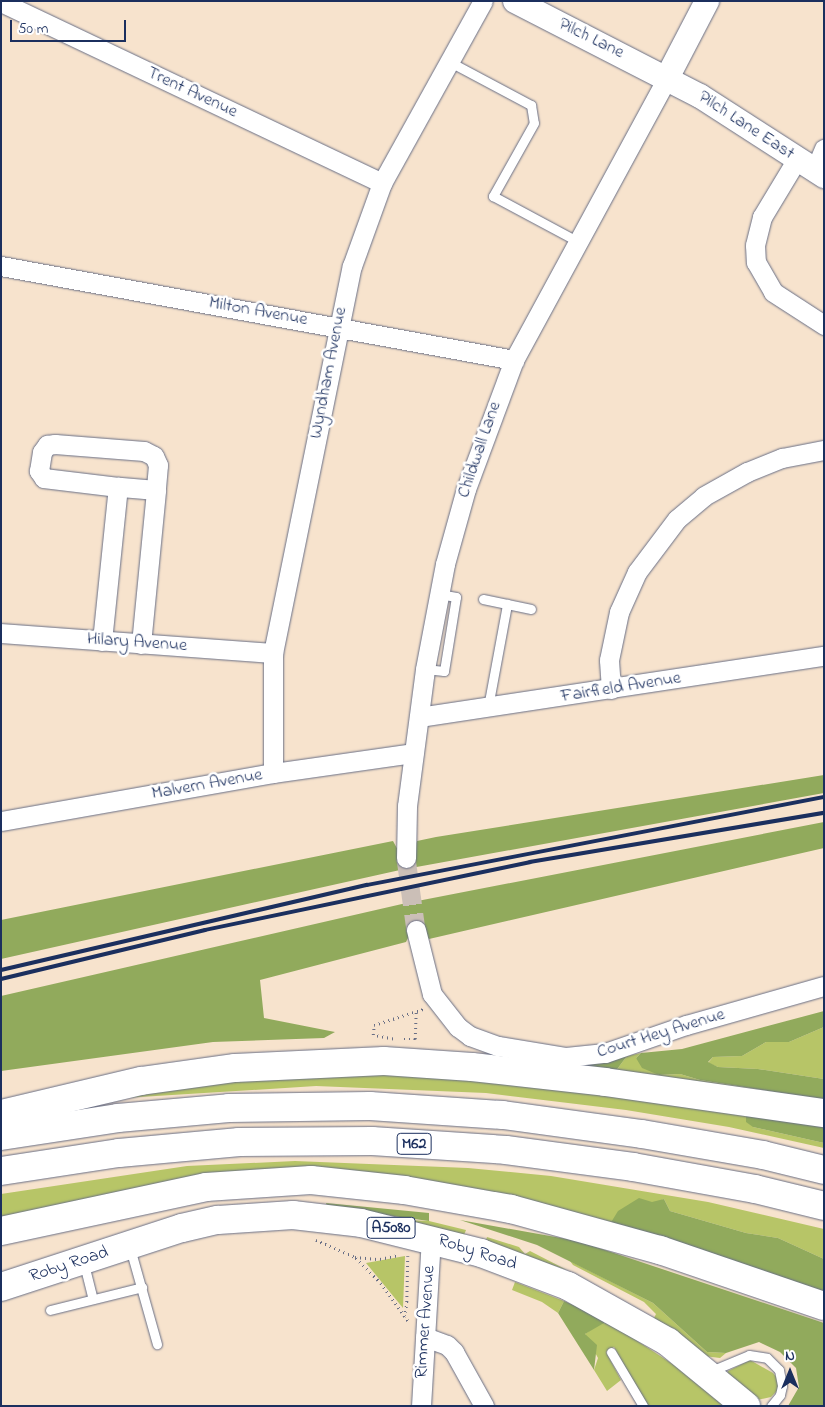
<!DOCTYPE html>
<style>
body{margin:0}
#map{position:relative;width:825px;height:1407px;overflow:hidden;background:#f7e3cd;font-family:"Indie Flower",sans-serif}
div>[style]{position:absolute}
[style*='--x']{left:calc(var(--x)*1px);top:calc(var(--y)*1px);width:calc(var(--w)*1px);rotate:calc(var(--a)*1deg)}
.green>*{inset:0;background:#b7c567}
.forest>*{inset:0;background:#91aa5c}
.minor-tunnel>*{height:19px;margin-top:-9.5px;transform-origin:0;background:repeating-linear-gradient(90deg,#cbbfb7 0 19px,transparent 0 28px)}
.path>*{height:2.5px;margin-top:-1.25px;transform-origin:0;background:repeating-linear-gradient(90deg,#686e85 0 1px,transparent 0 5px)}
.roads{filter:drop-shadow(0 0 1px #686e85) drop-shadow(0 0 1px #686e85)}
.service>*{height:9px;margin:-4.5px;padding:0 4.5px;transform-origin:4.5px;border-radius:4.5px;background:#fff}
.minor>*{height:19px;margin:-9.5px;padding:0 9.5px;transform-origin:9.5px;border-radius:9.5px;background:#fff}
.tertiary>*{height:24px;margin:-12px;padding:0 12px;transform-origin:12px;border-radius:12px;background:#fff}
.primary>*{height:28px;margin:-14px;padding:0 14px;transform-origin:14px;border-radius:14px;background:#fff}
.motorway>*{height:28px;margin:-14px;padding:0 14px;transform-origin:14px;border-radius:14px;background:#fff}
.rail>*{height:4px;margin:-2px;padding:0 2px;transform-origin:2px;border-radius:2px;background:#1b2f5e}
span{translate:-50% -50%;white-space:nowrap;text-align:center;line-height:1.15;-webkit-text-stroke:5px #fff;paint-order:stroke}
.shield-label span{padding:1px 4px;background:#fff;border:1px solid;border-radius:4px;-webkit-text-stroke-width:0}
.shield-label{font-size:16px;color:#1b2f5e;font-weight:700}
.street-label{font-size:18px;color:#1b2f5e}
.frame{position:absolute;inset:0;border:2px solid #1b2f5e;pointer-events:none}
.north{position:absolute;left:765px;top:1347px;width:50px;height:50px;-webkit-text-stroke:4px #fff;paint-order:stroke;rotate:0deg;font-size:14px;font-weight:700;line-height:20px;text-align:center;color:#1b2f5e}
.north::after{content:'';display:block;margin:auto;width:18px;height:22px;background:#1b2f5e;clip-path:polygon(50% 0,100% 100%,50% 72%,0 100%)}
.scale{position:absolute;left:10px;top:20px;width:116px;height:22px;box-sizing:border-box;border:2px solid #1b2f5e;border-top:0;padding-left:6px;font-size:15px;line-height:18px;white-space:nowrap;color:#1b2f5e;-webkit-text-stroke:4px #fff;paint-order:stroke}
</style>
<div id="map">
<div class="green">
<div style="clip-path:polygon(824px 1027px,824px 1079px,758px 1069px,718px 1067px,708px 1063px,713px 1057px,742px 1056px,766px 1042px,789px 1042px)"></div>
<div style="clip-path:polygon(641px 1053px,636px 1058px,659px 1075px,680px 1074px,700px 1080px,824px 1100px,615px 1072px,627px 1056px)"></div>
<div style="clip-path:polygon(396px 1071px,824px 1122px,753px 1127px,824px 1143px,824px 1148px,729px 1127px,626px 1110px,486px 1093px,316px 1086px,124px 1098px,195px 1083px)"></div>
<div style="clip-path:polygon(295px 1161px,468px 1168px,551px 1176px,708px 1202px,824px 1229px,824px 1259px,778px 1238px,746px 1233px,670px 1211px,664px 1199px,610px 1224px,403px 1180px,1px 1218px,1px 1194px,187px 1166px)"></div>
<div style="clip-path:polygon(407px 1220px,429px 1221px,466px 1230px,464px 1235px)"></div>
<div style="clip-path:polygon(487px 1237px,519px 1247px,525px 1254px,530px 1251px,567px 1270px,485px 1243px)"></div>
<div style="clip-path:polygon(405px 1256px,403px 1308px,366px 1263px)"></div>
<div style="clip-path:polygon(570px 1261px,653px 1303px,707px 1352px,726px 1353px,720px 1358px,704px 1356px,654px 1318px,656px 1314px,644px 1302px,573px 1265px)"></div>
<div style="clip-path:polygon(515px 1282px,564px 1301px,558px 1313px,542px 1302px,512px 1290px)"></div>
<div style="clip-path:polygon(600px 1323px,610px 1323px,674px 1365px,724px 1406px,647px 1406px,614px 1347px,606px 1352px,621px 1380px,607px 1391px,594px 1370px,598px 1358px,585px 1334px)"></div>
<div style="clip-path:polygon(750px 1360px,773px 1373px,779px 1380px,777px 1391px,771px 1397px,757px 1400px,727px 1374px,728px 1371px)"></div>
</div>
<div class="forest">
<div style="clip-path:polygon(824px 775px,824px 793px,400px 870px,1px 959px,1px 920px,393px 841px,399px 852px,412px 850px,417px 841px,436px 837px)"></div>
<div style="clip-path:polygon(824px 822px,824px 848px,429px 939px,420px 931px,410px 934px,406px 942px,260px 980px,264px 1018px,335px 1032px,324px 1038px,213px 1042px,1px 1071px,1px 996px,402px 904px)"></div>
<div style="clip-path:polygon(824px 1011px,824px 1027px,789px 1042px,766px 1042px,742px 1056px,713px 1057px,708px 1062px,718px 1067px,758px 1069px,824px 1079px,824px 1100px,700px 1080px,680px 1074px,659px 1075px,642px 1068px,636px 1058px,641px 1053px,682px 1049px)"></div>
<div style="clip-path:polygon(627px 1056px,615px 1072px,569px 1064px,593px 1064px)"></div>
<div style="clip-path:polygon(746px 1113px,824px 1124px,824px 1143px,753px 1127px,746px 1122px)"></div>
<div style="clip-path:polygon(639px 1198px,652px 1202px,664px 1199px,670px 1211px,746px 1233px,778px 1238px,824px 1259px,824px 1294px,610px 1224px,618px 1211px)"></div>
<div style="clip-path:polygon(326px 1203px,429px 1213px,429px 1221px,327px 1207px)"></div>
<div style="clip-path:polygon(460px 1220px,578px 1241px,824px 1323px,824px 1406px,788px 1406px,799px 1387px,796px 1368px,780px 1352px,759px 1342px,726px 1353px,707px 1352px,653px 1303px,537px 1245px)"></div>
<div style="clip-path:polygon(564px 1301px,604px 1318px,604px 1323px,585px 1334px,597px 1345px,594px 1370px,558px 1313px)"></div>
</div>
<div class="minor-tunnel">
<div style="--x:406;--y:858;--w:73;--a:82.1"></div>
</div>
<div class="path">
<div style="--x:393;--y:1039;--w:20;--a:-169"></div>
<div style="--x:373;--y:1035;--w:10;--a:-84"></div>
<div style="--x:374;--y:1025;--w:52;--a:-18.1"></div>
<div style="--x:404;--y:1039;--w:11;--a:0"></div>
<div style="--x:415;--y:1039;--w:3;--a:90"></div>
<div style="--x:415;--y:1039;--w:28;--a:-88"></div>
<div style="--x:316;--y:1240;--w:43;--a:23.6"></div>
<div style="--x:355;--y:1257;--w:25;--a:5"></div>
<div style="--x:380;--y:1259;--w:19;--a:-12"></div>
<div style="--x:408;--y:1256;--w:46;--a:91.2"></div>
<div style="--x:407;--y:1302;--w:4;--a:0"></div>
<div style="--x:356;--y:1258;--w:35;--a:45"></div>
<div style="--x:381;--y:1283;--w:48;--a:54.3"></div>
<div style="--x:404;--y:1317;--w:15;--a:-79"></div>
</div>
<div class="roads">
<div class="service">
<div style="--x:450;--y:62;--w:92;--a:28"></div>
<div style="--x:531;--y:105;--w:18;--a:81"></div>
<div style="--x:534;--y:123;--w:84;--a:119.3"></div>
<div style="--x:493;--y:196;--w:95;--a:28.2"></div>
<div style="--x:483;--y:599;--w:49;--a:11.8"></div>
<div style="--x:425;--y:669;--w:19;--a:6"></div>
<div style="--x:444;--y:671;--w:75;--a:-80.8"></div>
<div style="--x:456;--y:597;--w:17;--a:-170"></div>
<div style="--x:488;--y:707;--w:105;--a:-79.5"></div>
<div style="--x:130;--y:1248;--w:100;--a:74.3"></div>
<div style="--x:84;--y:1264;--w:36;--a:76"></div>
<div style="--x:50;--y:1310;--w:95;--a:-14"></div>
<div style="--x:611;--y:1352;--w:63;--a:59.3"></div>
<div style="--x:711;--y:1371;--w:41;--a:-22.8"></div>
<div style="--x:749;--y:1355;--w:18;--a:9"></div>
<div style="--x:767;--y:1358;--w:17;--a:45"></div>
<div style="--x:779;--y:1370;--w:16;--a:79"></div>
<div style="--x:782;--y:1386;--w:9;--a:103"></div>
<div style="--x:780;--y:1395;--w:14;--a:129"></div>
</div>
<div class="minor">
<div style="--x:1;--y:2;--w:422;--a:25.4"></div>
<div style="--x:797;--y:159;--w:68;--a:121.1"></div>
<div style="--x:762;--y:217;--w:29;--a:104"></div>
<div style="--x:755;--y:245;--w:17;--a:87"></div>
<div style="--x:756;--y:262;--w:34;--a:60"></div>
<div style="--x:773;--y:292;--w:61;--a:32.9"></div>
<div style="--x:815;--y:170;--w:23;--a:-67"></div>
<div style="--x:1;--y:266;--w:522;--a:10.38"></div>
<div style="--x:1;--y:633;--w:273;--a:4.2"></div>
<div style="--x:102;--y:641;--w:155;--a:-84.1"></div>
<div style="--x:118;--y:487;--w:75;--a:-173.1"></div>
<div style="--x:44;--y:478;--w:9;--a:-126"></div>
<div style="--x:39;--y:471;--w:19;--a:-81"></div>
<div style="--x:42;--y:452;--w:9;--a:-54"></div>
<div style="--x:47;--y:445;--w:8;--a:-7"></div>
<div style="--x:55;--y:444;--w:89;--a:4.5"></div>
<div style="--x:144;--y:451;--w:11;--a:27"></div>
<div style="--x:154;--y:456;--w:10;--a:66"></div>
<div style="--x:158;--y:465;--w:25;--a:95"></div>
<div style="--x:156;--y:490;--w:38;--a:-175"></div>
<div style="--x:141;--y:644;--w:155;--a:-84.4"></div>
<div style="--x:611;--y:689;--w:29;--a:-94"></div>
<div style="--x:609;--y:660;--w:49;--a:-78.2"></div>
<div style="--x:619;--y:612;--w:44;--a:-65.8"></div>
<div style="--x:637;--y:572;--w:66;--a:-53"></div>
<div style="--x:677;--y:519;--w:35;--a:-40"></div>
<div style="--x:704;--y:496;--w:49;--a:-29.2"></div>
<div style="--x:747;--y:472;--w:38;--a:-22"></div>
<div style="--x:782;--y:458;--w:43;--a:-10.8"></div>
<div style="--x:419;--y:717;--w:410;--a:-8.6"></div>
<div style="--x:273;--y:773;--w:120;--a:-90"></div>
<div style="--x:273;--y:653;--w:395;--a:-78.5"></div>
<div style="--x:352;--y:266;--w:88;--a:-70.1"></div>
<div style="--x:382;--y:183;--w:208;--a:-61"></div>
<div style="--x:1;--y:821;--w:276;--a:-10"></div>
<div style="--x:273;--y:773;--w:142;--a:-8.1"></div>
<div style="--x:406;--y:858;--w:52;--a:-88.9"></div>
<div style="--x:407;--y:806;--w:138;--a:-82.5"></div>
<div style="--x:425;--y:669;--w:107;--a:-79.2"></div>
<div style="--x:445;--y:564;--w:78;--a:-74.4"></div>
<div style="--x:466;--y:489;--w:138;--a:-69.6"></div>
<div style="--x:514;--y:360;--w:321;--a:-61.5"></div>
<div style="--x:416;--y:930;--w:66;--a:76"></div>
<div style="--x:432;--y:994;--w:42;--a:51.8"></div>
<div style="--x:458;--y:1027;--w:15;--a:37"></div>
<div style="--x:470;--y:1036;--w:30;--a:20"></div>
<div style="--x:498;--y:1046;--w:69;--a:9.2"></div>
<div style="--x:566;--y:1057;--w:39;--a:-6"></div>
<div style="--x:605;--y:1053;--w:86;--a:-19.1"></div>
<div style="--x:686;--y:1025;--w:143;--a:-15.8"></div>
<div style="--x:425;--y:1337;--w:23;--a:20"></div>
<div style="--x:447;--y:1345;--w:10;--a:45"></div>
<div style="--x:454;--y:1352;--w:62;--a:60.9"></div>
<div style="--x:421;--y:1406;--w:168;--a:-86.6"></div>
</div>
<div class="tertiary">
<div style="--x:515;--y:1;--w:208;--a:27.2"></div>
<div style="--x:700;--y:96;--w:148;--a:32.8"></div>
<div style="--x:667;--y:78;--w:87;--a:-62.5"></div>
</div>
<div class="primary">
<div style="--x:1;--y:1287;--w:190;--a:-18.1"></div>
<div style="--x:182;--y:1228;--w:37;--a:-13"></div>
<div style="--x:218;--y:1220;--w:75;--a:-3.8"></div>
<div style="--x:293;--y:1215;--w:68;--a:6.7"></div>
<div style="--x:361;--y:1223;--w:124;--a:14"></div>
<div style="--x:481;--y:1253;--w:93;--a:20.8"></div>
<div style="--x:568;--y:1286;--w:115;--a:29.2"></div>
<div style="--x:668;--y:1342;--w:101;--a:39.4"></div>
</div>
<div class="motorway">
<div style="--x:1;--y:1114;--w:144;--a:-13.3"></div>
<div style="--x:141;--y:1081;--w:95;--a:-7.9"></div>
<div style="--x:235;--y:1068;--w:149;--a:-2.7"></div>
<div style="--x:384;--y:1061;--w:88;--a:3.9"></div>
<div style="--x:472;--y:1067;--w:134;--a:6.4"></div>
<div style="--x:605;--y:1082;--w:221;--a:8.1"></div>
<div style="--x:1;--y:1136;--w:118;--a:-8.7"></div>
<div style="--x:118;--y:1118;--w:111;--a:-5.1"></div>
<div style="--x:229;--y:1108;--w:141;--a:-0.8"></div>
<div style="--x:370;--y:1106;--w:133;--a:3.9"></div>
<div style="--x:503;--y:1115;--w:140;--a:7.8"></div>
<div style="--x:642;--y:1134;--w:123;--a:9.8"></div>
<div style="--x:763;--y:1155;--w:63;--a:13.8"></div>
<div style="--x:1;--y:1171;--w:119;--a:-8.7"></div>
<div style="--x:119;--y:1153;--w:121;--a:-5.2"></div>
<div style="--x:239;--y:1142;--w:133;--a:-0.4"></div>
<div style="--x:372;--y:1141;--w:134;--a:3.8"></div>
<div style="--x:506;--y:1150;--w:128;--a:7.6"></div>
<div style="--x:633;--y:1167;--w:124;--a:10.2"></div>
<div style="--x:755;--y:1189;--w:71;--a:13.8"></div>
<div style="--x:1;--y:1231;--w:210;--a:-12.1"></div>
<div style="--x:206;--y:1187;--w:105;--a:-3.8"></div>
<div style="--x:311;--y:1180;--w:94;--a:6.1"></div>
<div style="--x:404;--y:1190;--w:109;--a:10.1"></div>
<div style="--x:511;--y:1209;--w:155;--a:15.4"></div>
<div style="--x:660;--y:1250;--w:173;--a:18.9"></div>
</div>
</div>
<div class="rail">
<div style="--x:1;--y:970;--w:376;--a:-13.1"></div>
<div style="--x:367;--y:885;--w:465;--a:-10.9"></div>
<div style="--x:1;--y:979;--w:210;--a:-13.5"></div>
<div style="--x:205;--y:930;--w:332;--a:-11.8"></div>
<div style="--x:530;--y:862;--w:298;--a:-9.5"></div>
</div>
<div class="shield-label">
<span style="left:414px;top:1144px">M62</span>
<span style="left:391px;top:1228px">A5080</span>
</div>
<div class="street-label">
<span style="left:591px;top:39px;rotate:26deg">Pilch Lane</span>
<span style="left:192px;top:93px;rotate:25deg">Trent Avenue</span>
<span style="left:746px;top:126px;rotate:33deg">Pilch Lane East</span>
<span style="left:258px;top:312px;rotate:10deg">Milton Avenue</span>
<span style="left:329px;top:373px;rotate:-79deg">Wyndham Avenue</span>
<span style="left:480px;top:450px;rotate:-71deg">Childwall Lane</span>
<span style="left:137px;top:643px;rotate:4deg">Hilary Avenue</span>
<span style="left:621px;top:688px;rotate:-9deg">Fairfield Avenue</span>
<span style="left:207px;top:785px;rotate:-10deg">Malvern Avenue</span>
<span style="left:661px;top:1034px;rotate:-17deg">Court Hey Avenue</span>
<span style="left:477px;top:1253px;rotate:18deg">Roby Road</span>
<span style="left:69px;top:1265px;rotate:-18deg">Roby Road</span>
<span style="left:426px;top:1322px;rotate:-86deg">Rimmer Avenue</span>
</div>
<div class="frame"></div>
<div class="north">N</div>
<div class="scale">50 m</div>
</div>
